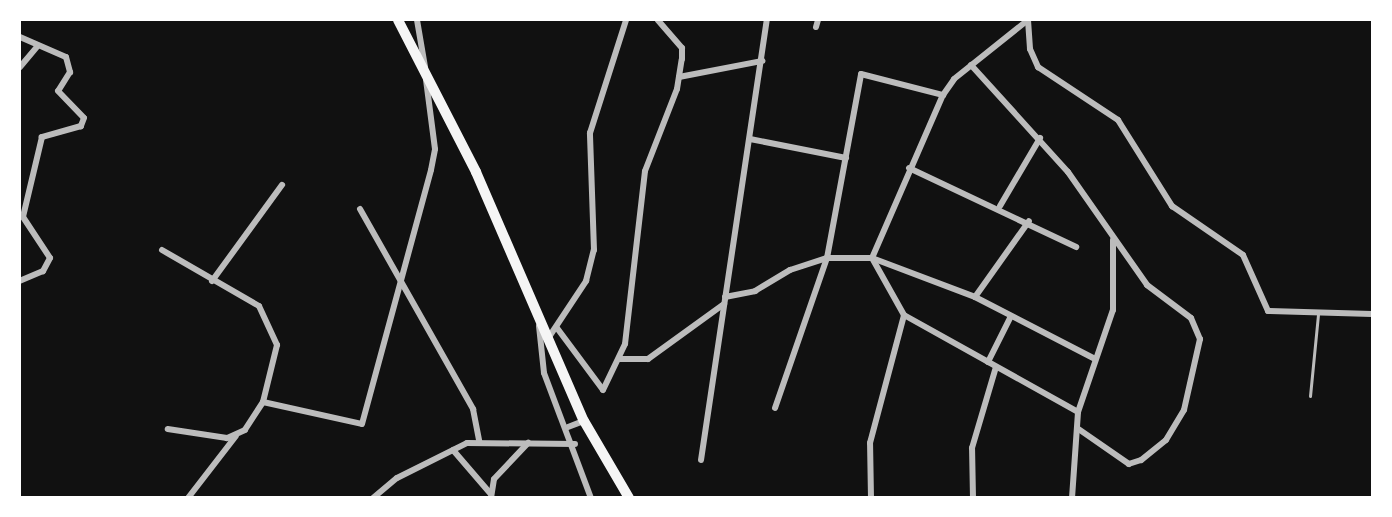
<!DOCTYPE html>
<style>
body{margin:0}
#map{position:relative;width:1392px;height:517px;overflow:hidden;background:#111;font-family:"Nunito Sans",sans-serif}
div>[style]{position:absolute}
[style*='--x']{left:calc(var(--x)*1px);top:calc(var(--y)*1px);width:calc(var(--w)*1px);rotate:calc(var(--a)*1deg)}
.service>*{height:3px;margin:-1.5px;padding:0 1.5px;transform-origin:1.5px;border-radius:1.5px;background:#bcbcbc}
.minor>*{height:6px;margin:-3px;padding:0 3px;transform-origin:3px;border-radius:3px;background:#bcbcbc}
.primary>*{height:10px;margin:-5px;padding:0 5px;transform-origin:5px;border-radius:5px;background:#f5f5f5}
span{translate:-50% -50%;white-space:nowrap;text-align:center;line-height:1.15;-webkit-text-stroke:4.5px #fff;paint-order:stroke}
.frame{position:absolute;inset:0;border:21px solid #fff;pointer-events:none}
</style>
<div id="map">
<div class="service">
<div style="--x:1310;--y:396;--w:82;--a:-84.4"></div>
</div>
<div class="minor">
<div style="--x:417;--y:20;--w:48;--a:80.3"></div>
<div style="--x:1028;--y:20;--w:29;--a:86"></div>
<div style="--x:1030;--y:49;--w:20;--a:66"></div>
<div style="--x:1038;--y:67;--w:96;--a:33.5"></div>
<div style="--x:1118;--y:120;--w:102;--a:57.9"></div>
<div style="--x:1172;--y:206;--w:86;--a:34.6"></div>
<div style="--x:1243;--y:255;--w:61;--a:65.9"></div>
<div style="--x:1268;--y:311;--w:104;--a:1.7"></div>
<div style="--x:816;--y:27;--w:7;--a:-74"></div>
<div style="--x:20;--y:37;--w:50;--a:23.5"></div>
<div style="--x:66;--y:57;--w:16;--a:75"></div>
<div style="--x:70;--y:72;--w:22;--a:122"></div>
<div style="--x:58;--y:91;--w:37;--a:46"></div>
<div style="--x:84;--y:118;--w:9;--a:111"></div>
<div style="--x:81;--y:126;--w:41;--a:164.2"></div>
<div style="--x:42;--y:137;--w:82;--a:103.4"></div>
<div style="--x:23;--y:217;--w:49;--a:56.6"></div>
<div style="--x:50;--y:258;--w:15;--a:118"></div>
<div style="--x:43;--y:271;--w:25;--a:157"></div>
<div style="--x:971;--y:65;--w:144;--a:47.8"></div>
<div style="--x:1068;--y:172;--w:138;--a:55"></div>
<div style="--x:1147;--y:285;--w:55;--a:36.9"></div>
<div style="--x:1191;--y:318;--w:23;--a:67"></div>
<div style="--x:1200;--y:339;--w:73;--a:102.7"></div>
<div style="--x:1184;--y:410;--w:35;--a:121"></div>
<div style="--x:1166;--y:440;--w:32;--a:141"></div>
<div style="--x:1141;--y:460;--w:13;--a:162"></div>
<div style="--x:1129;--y:464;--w:63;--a:-145.3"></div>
<div style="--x:20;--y:67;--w:26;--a:-50"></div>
<div style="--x:679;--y:77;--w:85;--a:-10.9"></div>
<div style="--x:750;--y:139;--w:98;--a:11.2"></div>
<div style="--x:909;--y:168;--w:185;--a:25.3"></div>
<div style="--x:1000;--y:206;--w:79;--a:-59.5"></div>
<div style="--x:360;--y:209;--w:230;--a:60.5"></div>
<div style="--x:473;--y:409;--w:33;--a:79"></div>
<div style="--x:162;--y:250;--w:112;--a:30"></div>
<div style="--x:259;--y:306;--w:43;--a:65.2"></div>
<div style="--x:277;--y:345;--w:59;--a:103.8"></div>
<div style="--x:263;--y:402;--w:33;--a:123"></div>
<div style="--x:245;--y:430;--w:20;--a:156"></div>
<div style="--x:227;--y:438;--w:60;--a:-171.3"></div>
<div style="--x:212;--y:281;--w:119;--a:-53.9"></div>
<div style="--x:725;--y:297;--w:31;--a:-11"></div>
<div style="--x:755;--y:291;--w:41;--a:-31"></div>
<div style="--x:790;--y:270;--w:39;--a:-18"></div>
<div style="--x:827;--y:258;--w:45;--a:0"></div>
<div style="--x:872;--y:258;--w:110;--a:20.7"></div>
<div style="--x:975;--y:297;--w:133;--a:27.3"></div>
<div style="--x:975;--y:297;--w:93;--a:-54.6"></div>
<div style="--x:904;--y:315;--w:199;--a:29.1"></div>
<div style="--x:539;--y:326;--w:47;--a:83.9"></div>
<div style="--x:544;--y:373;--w:134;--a:69.4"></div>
<div style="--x:557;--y:328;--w:77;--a:53.4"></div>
<div style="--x:603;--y:390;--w:51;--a:-64.4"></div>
<div style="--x:625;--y:344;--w:174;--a:-83.4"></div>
<div style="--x:645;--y:171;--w:88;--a:-68.7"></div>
<div style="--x:677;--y:89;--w:30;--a:-81"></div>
<div style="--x:682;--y:59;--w:11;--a:-90"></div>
<div style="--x:682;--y:48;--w:37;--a:-131"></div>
<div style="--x:547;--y:340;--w:71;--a:-56.5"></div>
<div style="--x:586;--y:281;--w:32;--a:-76"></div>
<div style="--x:594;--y:250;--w:117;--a:-92"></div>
<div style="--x:590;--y:133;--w:119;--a:-72.3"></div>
<div style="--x:619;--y:359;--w:29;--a:0"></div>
<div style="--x:648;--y:359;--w:94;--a:-35.9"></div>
<div style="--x:988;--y:362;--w:51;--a:-63.4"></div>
<div style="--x:263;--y:402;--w:101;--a:12.5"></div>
<div style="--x:362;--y:424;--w:263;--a:-74.8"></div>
<div style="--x:431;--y:170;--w:21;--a:-79"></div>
<div style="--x:435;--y:149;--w:70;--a:-97.4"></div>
<div style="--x:775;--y:408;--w:159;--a:-70.9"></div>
<div style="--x:827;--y:258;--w:187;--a:-79.5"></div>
<div style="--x:861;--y:74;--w:85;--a:14.4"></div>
<div style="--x:568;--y:427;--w:17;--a:-21"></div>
<div style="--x:453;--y:450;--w:57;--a:49.3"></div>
<div style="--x:701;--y:460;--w:445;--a:-81.5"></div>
<div style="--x:188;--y:498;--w:78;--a:-52.3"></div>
<div style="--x:373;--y:498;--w:31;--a:-40"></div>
<div style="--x:397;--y:478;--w:78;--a:-26.6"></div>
<div style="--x:467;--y:443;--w:108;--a:0.5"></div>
<div style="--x:491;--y:498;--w:19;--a:-81"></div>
<div style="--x:494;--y:479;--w:50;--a:-46.6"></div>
<div style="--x:871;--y:498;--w:55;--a:-91"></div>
<div style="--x:870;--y:443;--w:132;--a:-75.1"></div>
<div style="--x:904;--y:315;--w:65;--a:-119.3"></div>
<div style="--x:872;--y:258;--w:178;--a:-66.5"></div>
<div style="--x:943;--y:95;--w:19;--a:-55"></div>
<div style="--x:954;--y:79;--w:95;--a:-38.6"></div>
<div style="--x:973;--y:498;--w:50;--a:-91.1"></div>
<div style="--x:972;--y:448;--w:84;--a:-73.5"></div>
<div style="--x:1072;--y:498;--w:86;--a:-86"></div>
<div style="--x:1078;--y:412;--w:108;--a:-71.1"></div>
<div style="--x:1113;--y:310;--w:70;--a:-90"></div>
</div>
<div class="primary">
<div style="--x:398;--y:20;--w:171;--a:62.8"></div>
<div style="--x:476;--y:172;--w:271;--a:66.6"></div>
<div style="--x:584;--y:421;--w:89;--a:59.7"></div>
</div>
<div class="frame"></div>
</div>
